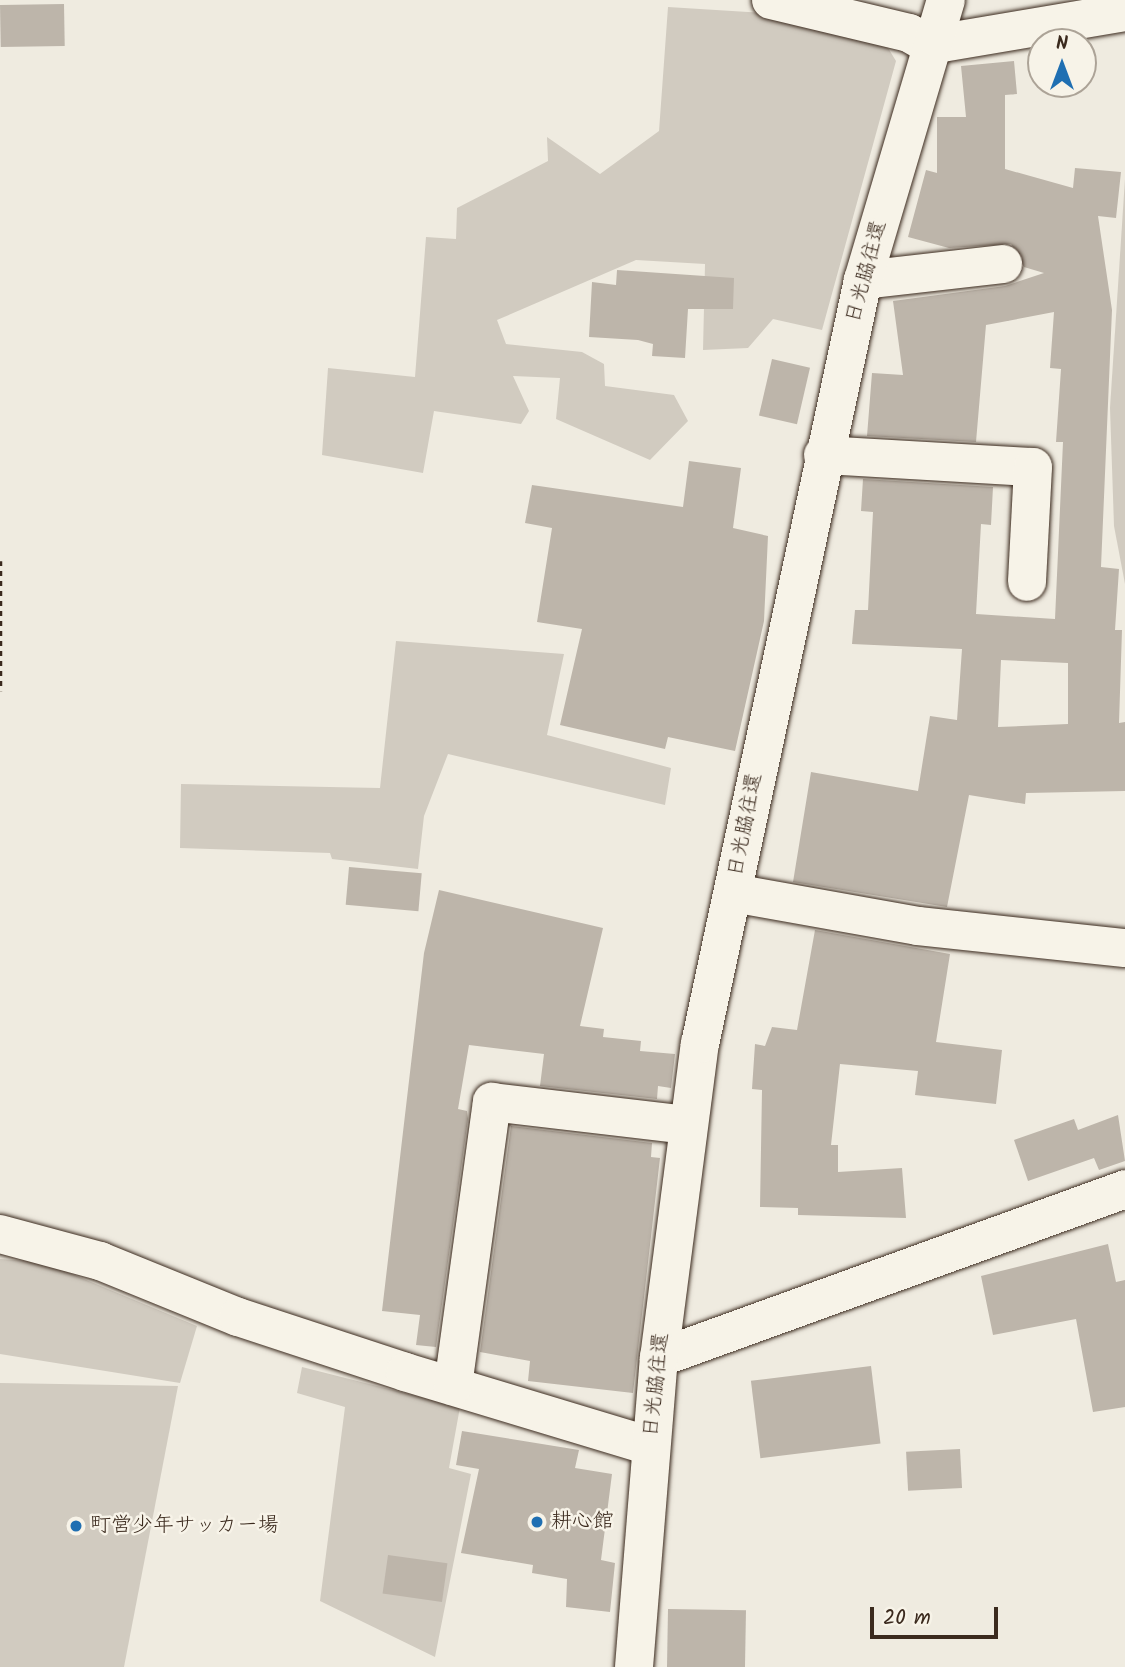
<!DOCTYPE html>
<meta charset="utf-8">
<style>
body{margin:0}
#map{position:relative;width:1125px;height:1667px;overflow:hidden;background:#efebe0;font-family:Kalam,"Klee One",sans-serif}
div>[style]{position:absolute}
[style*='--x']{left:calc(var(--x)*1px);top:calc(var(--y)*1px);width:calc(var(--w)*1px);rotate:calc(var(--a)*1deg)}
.green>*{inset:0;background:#d1cbc0}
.building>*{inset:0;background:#bdb5aa;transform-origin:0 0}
.path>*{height:4.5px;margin-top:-2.25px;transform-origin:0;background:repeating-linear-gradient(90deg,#3b2a1e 0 5px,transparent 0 10px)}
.roads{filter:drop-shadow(0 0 2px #3b2a1e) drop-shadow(0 0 2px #3b2a1e)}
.minor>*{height:38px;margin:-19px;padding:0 19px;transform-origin:19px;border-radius:19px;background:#f7f3e8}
.dots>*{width:19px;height:19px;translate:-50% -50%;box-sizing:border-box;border:4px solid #f7f3e8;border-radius:50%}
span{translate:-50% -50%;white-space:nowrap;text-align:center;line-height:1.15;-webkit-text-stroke:5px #f7f3e8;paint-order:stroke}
.street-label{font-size:21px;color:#3b2a1e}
.poi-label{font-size:21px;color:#3b2a1e}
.left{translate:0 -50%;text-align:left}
.north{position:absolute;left:1027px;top:28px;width:70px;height:70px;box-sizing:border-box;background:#f7f3e8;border:2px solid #aca397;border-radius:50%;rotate:0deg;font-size:19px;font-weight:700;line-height:28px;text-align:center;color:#3b2a1e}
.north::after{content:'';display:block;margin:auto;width:24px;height:32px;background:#1f6fb2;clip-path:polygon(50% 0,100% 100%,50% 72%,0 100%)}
.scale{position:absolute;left:870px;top:1607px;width:128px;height:32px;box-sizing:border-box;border:4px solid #3b2a1e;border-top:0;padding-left:9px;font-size:21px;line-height:24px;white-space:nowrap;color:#3b2a1e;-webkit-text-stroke:5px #f7f3e8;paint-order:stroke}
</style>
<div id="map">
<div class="green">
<div style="clip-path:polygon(668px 7px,764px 13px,882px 38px,896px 61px,822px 330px,773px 319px,748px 348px,703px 350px,705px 264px,636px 260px,497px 320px,506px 344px,582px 352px,604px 364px,605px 386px,674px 395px,688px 421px,650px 460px,556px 419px,560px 378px,513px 376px,529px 411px,521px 424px,434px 411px,423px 473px,322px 455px,328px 368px,415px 377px,426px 237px,456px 239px,457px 208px,548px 161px,547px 137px,600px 174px,659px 131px)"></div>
<div style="clip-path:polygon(1125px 179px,1125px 584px,1114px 526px,1110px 408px)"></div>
<div style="clip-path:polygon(396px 641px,564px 654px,547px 735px,671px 768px,665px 805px,448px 754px,424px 816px,418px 869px,332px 859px,330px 853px,180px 848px,181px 784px,380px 788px)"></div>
<div style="clip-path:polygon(0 1259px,43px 1262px,197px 1326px,180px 1383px,0 1354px)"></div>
<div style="clip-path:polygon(302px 1367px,460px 1407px,449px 1468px,471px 1474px,435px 1657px,320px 1601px,345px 1407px,297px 1393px)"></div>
<div style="clip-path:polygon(0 1383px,178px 1386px,124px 1667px,0 1667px)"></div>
</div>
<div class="building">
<div style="left:64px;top:4px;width:42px;height:64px;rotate:89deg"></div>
<div style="clip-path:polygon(evenodd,1014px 61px,1017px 94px,1005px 95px,1005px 169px,1073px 188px,1075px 168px,1121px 172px,1116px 218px,1098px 216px,1112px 310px,1101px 567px,1119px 569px,1115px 630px,1122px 630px,1119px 723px,1125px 722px,1125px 791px,1026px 793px,1025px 804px,969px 795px,947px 907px,793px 882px,811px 772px,918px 791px,930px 716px,957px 720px,962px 649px,852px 644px,855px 610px,868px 610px,873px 512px,861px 511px,863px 479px,993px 487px,991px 525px,981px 524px,976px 614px,1055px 619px,1063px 442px,1056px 442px,1061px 369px,1050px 368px,1054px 312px,986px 325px,976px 442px,867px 436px,872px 373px,903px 375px,893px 301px,1005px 286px,1044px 273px,1024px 267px,1011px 244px,949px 248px,908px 237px,926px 170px,937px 173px,937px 117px,966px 117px,961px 66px,1014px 61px,1001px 660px,1068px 663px,1068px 724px,998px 727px,1001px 660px)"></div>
<div style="clip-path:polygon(617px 270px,734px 278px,733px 309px,688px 309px,685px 358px,652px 356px,653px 344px,638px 340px,589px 337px,592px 282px,616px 285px)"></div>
<div style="left:772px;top:359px;width:39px;height:58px;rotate:13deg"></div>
<div style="clip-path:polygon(689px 461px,741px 468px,733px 528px,768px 536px,764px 621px,735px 751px,668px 737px,665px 749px,560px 725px,582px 629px,537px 622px,552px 528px,525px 523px,532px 485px,683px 507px)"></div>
<div style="left:349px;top:867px;width:73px;height:38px;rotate:5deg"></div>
<div style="clip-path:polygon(439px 890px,603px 928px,580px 1026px,604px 1029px,603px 1037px,641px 1041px,640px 1051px,675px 1054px,671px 1088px,658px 1086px,657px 1099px,540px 1086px,544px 1054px,469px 1045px,458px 1109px,467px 1111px,468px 1119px,436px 1347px,416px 1345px,420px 1315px,382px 1311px,424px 953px)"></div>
<div style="clip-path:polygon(815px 930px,950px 954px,936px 1042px,1002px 1050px,996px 1104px,915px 1095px,918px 1071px,840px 1064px,831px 1145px,838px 1145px,838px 1172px,902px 1168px,906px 1218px,798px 1215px,798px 1208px,760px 1207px,762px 1090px,752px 1089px,755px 1044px,765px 1046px,772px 1027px,797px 1030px)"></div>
<div style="clip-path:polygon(1118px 1115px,1125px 1161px,1099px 1170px,1094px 1158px,1028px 1181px,1014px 1140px,1074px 1119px,1078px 1130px)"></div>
<div style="clip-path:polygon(511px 1126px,652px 1143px,651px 1157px,660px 1158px,633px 1393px,528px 1381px,530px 1361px,480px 1352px)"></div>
<div style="clip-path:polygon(1108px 1244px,1116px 1282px,1125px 1280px,1125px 1407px,1093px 1412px,1076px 1319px,993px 1335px,981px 1276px)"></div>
<div style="left:871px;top:1366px;width:78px;height:121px;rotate:83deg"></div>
<div style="clip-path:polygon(462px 1431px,579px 1450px,575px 1468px,612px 1474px,601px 1560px,615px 1563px,610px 1612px,566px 1607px,567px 1579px,532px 1573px,533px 1565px,461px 1553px,479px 1469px,456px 1465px)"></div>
<div style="left:960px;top:1449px;width:39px;height:54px;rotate:87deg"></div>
<div style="left:388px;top:1555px;width:60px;height:39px;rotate:8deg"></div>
<div style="left:668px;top:1609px;width:78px;height:58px;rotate:1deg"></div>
</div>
<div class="path">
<div style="--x:0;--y:561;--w:130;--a:90"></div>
</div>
<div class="roads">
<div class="minor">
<div style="--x:771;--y:0;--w:142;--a:13.4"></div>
<div style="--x:909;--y:33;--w:24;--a:30"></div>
<div style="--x:930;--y:45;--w:198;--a:-9.6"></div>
<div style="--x:863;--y:280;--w:141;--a:-6.5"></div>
<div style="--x:823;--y:455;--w:210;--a:3.3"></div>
<div style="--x:1033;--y:467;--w:115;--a:93"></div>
<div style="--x:733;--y:893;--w:188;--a:10.1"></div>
<div style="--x:918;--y:926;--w:208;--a:6.1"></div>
<div style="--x:0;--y:1234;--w:104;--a:15.1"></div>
<div style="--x:100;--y:1261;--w:149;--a:22.1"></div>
<div style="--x:238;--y:1317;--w:176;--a:18.2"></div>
<div style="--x:405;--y:1372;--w:256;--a:16.8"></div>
<div style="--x:659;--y:1358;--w:496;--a:-19.9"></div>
<div style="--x:453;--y:1386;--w:287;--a:-82.2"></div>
<div style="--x:492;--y:1102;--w:198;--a:6.7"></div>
<div style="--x:634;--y:1667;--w:310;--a:-85.4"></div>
<div style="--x:659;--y:1358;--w:317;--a:-82.6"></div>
<div style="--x:700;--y:1044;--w:781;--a:-77.96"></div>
<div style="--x:863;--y:280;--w:292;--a:-73.5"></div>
</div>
</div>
<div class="dots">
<div style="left:537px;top:1522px;background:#1f6fb2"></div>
<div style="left:76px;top:1526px;background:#1f6fb2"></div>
</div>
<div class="street-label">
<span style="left:867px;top:272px;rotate:-75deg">日光脇往還</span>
<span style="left:746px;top:825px;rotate:-79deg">日光脇往還</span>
<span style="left:657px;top:1385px;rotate:-84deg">日光脇往還</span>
</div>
<div class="poi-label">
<span class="left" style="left:551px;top:1522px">耕心館</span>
<span class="left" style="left:90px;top:1526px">町営少年サッカー場</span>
</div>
<div class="north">N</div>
<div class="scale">20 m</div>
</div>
